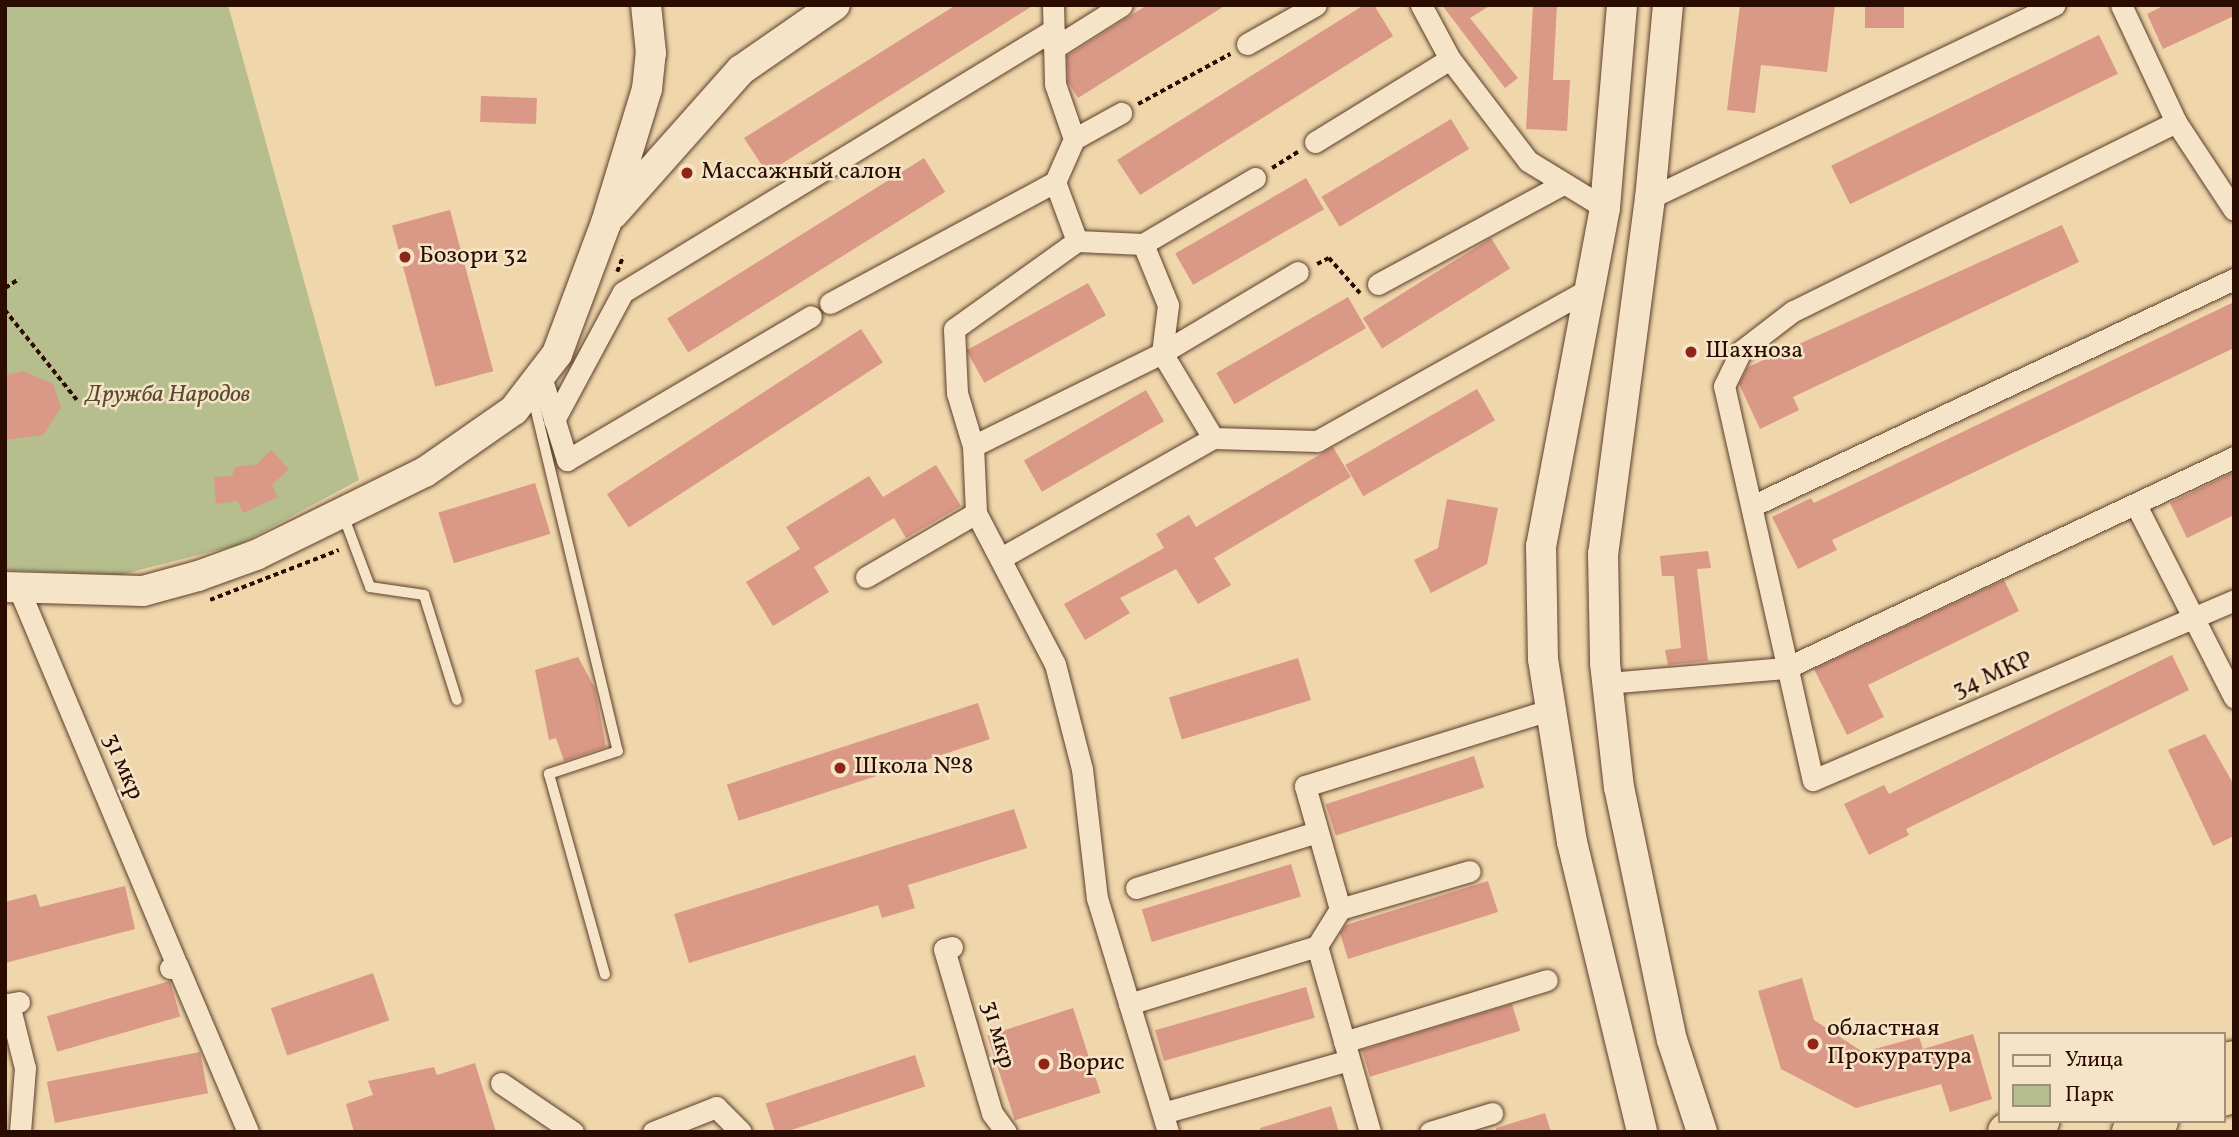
<!DOCTYPE html>
<meta charset="utf-8">
<style>
body{margin:0}
#map{position:relative;width:2239px;height:1137px;overflow:hidden;background:#f0d6ab;font-family:Vollkorn,serif}
div>[style]{position:absolute}
[style*='--x']{left:calc(var(--x)*1px);top:calc(var(--y)*1px);width:calc(var(--w)*1px);rotate:calc(var(--a)*1deg)}
.green>*{inset:0;background:#b5be8c}
.building>*{inset:0;background:#da9886;transform-origin:0 0}
.path>*{height:3.5px;margin-top:-1.75px;transform-origin:0;background:repeating-linear-gradient(90deg,#2b0c00 0 5px,transparent 0 8.5px)}
.roads{filter:drop-shadow(0 0 2px #5c3e2b) drop-shadow(0 0 2px #5c3e2b)}
.lane>*{height:10px;margin:-5px;padding:0 5px;transform-origin:5px;border-radius:5px;background:#f5e4c8}
.street>*{height:21px;margin:-10.5px;padding:0 10.5px;transform-origin:10.5px;border-radius:10.5px;background:#f5e4c8}
.secondary>*{height:30px;margin:-15px;padding:0 15px;transform-origin:15px;border-radius:15px;background:#f5e4c8}
.highway>*{height:38px;margin:-19px;padding:0 19px;transform-origin:19px;border-radius:19px;background:#f0d6ab}
.dots>*{width:19px;height:19px;translate:-50% -50%;box-sizing:border-box;border:4px solid #f5e4c8;border-radius:50%}
span{translate:-50% -50%;white-space:nowrap;text-align:center;line-height:1.15;-webkit-text-stroke:5px #f5e4c8;paint-order:stroke}
.poi-label{font-size:24px;color:#2b0c00}
.left{translate:0 -50%;text-align:left}
.park-label{font-size:24px;color:#5b4a31;font-style:italic}
.street-label{font-size:24px;color:#2b0c00}
.frame{position:absolute;inset:0;border:7px solid #2b0c00;pointer-events:none}
.legend{position:absolute;left:1998px;top:1032px;width:228px;height:91px;box-sizing:border-box;background:#f5e4c8;border:2px solid #a48e78;margin:0;padding:9px 12px;list-style:none;font-size:21px;color:#2b0c00}
.legend li{display:flex;align-items:center;gap:14px;height:35px}
.legend b{width:35px;border:2px solid #a48e78}
</style>
<div id="map">
<div class="green">
<div style="clip-path:polygon(5px 5px,228px 5px,359px 480px,238px 545px,120px 575px,5px 570px)"></div>
</div>
<div class="building">
<div style="clip-path:polygon(956px 5px,1034px 5px,767px 173px,744px 138px)"></div>
<div style="clip-path:polygon(1147px 5px,1226px 5px,1078px 98px,1068px 82px,1067px 56px)"></div>
<div style="clip-path:polygon(1364px 5px,1374px 5px,1393px 36px,1140px 195px,1117px 160px)"></div>
<div style="clip-path:polygon(1442px 5px,1491px 5px,1470px 18px,1518px 78px,1505px 88px)"></div>
<div style="clip-path:polygon(1533px 5px,1557px 5px,1553px 80px,1570px 80px,1567px 131px,1526px 129px)"></div>
<div style="clip-path:polygon(1740px 5px,1835px 5px,1827px 72px,1761px 65px,1755px 113px,1727px 110px)"></div>
<div style="left:1865px;top:5px;width:39px;height:23px"></div>
<div style="clip-path:polygon(2165px 5px,2234px 5px,2234px 16px,2163px 49px,2147px 14px)"></div>
<div style="left:2099px;top:35px;width:43px;height:298px;rotate:64deg"></div>
<div style="left:481px;top:96px;width:56px;height:26px;rotate:2deg"></div>
<div style="left:1451px;top:119px;width:35px;height:151px;rotate:59deg"></div>
<div style="left:924px;top:158px;width:40px;height:303px;rotate:58deg"></div>
<div style="left:1306px;top:178px;width:36px;height:151px;rotate:60deg"></div>
<div style="left:450px;top:210px;width:167px;height:60px;rotate:75deg"></div>
<div style="clip-path:polygon(2062px 225px,2079px 262px,1793px 397px,1799px 410px,1760px 429px,1739px 384px,1748px 367px)"></div>
<div style="left:1491px;top:238px;width:36px;height:151px;rotate:58deg"></div>
<div style="left:1088px;top:283px;width:37px;height:139px;rotate:61deg"></div>
<div style="left:1348px;top:297px;width:36px;height:152px;rotate:60deg"></div>
<div style="clip-path:polygon(2234px 302px,2234px 348px,1832px 540px,1837px 550px,1798px 569px,1772px 517px,1811px 498px,1814px 503px)"></div>
<div style="left:861px;top:329px;width:40px;height:303px;rotate:57deg"></div>
<div style="clip-path:polygon(23px 371px,53px 384px,61px 407px,43px 435px,5px 440px,5px 375px)"></div>
<div style="left:1477px;top:389px;width:36px;height:152px;rotate:60deg"></div>
<div style="left:1146px;top:390px;width:36px;height:141px;rotate:60deg"></div>
<div style="clip-path:polygon(1333px 447px,1351px 477px,1214px 558px,1231px 585px,1198px 604px,1176px 569px,1120px 598px,1130px 613px,1085px 640px,1064px 604px,1164px 548px,1156px 534px,1189px 515px,1196px 527px)"></div>
<div style="clip-path:polygon(271px 450px,289px 469px,272px 485px,278px 497px,243px 513px,238px 501px,216px 504px,214px 477px,232px 476px,235px 467px,257px 464px)"></div>
<div style="clip-path:polygon(936px 465px,961px 506px,906px 538px,894px 518px,814px 567px,829px 592px,773px 626px,746px 582px,800px 549px,786px 527px,869px 476px,883px 497px)"></div>
<div style="clip-path:polygon(2234px 472px,2234px 515px,2187px 538px,2170px 503px)"></div>
<div style="left:535px;top:483px;width:53px;height:101px;rotate:73deg"></div>
<div style="clip-path:polygon(1447px 499px,1498px 508px,1487px 564px,1431px 593px,1414px 560px,1438px 548px)"></div>
<div style="clip-path:polygon(1708px 551px,1711px 568px,1697px 569px,1708px 661px,1668px 665px,1665px 650px,1681px 648px,1674px 576px,1662px 576px,1660px 556px)"></div>
<div style="clip-path:polygon(2004px 580px,2019px 611px,1868px 685px,1884px 717px,1847px 735px,1814px 669px)"></div>
<div style="clip-path:polygon(2172px 655px,2189px 690px,1906px 829px,1909px 835px,1869px 855px,1844px 804px,1884px 785px,1889px 794px)"></div>
<div style="clip-path:polygon(578px 657px,595px 688px,606px 747px,564px 761px,556px 738px,549px 740px,535px 670px)"></div>
<div style="left:1298px;top:658px;width:44px;height:135px;rotate:73deg"></div>
<div style="left:978px;top:703px;width:38px;height:264px;rotate:72deg"></div>
<div style="clip-path:polygon(2205px 734px,2234px 785px,2234px 836px,2213px 846px,2168px 750px)"></div>
<div style="left:1474px;top:756px;width:33px;height:156px;rotate:72deg"></div>
<div style="clip-path:polygon(1014px 809px,1027px 848px,908px 885px,915px 908px,882px 918px,878px 905px,689px 963px,674px 914px)"></div>
<div style="left:1291px;top:864px;width:34px;height:156px;rotate:73deg"></div>
<div style="clip-path:polygon(1488px 881px,1498px 912px,1348px 959px,1340px 933px,1346px 925px)"></div>
<div style="clip-path:polygon(125px 886px,135px 929px,5px 963px,5px 902px,36px 894px,40px 907px)"></div>
<div style="left:373px;top:973px;width:50px;height:108px;rotate:71deg"></div>
<div style="clip-path:polygon(1802px 978px,1814px 1020px,1863px 1052px,1919px 1037px,1923px 1049px,1973px 1034px,1992px 1099px,1950px 1112px,1941px 1084px,1856px 1108px,1781px 1069px,1758px 991px)"></div>
<div style="left:170px;top:981px;width:37px;height:128px;rotate:74deg"></div>
<div style="left:1306px;top:987px;width:32px;height:157px;rotate:74deg"></div>
<div style="left:1512px;top:1004px;width:28px;height:157px;rotate:73deg"></div>
<div style="left:1073px;top:1008px;width:89px;height:90px;rotate:72deg"></div>
<div style="left:200px;top:1052px;width:42px;height:156px;rotate:79deg"></div>
<div style="left:915px;top:1055px;width:33px;height:157px;rotate:72deg"></div>
<div style="clip-path:polygon(475px 1063px,496px 1132px,354px 1132px,346px 1104px,373px 1095px,368px 1081px,434px 1067px,437px 1075px)"></div>
<div style="clip-path:polygon(1331px 1106px,1339px 1132px,1261px 1132px,1260px 1128px)"></div>
<div style="clip-path:polygon(1545px 1113px,1551px 1132px,1496px 1132px,1496px 1128px)"></div>
</div>
<div class="path">
<div style="--x:1138;--y:104;--w:105;--a:-28.5"></div>
<div style="--x:1272;--y:168;--w:31;--a:-32"></div>
<div style="--x:1317;--y:264;--w:13;--a:-27"></div>
<div style="--x:1329;--y:258;--w:47;--a:48.5"></div>
<div style="--x:617;--y:272;--w:17;--a:-69"></div>
<div style="--x:5;--y:288;--w:17;--a:-33"></div>
<div style="--x:5;--y:310;--w:115;--a:51.3"></div>
<div style="--x:210;--y:600;--w:138;--a:-21.2"></div>
</div>
<div class="roads">
<div class="lane">
<div style="--x:532;--y:394;--w:367;--a:76.5"></div>
<div style="--x:618;--y:751;--w:73;--a:161.6"></div>
<div style="--x:549;--y:774;--w:208;--a:74.4"></div>
<div style="--x:343;--y:515;--w:77;--a:69.4"></div>
<div style="--x:370;--y:587;--w:55;--a:8.4"></div>
<div style="--x:424;--y:595;--w:110;--a:72.6"></div>
</div>
<div class="street">
<div style="--x:1053;--y:5;--w:79;--a:88.5"></div>
<div style="--x:1055;--y:84;--w:58;--a:70.9"></div>
<div style="--x:1074;--y:139;--w:47;--a:113.8"></div>
<div style="--x:1055;--y:182;--w:63;--a:69.6"></div>
<div style="--x:1077;--y:241;--w:151;--a:144.4"></div>
<div style="--x:954;--y:329;--w:64;--a:87.3"></div>
<div style="--x:957;--y:393;--w:55;--a:73.2"></div>
<div style="--x:973;--y:446;--w:67;--a:87.4"></div>
<div style="--x:976;--y:513;--w:170;--a:62.4"></div>
<div style="--x:1055;--y:664;--w:108;--a:75.6"></div>
<div style="--x:1082;--y:769;--w:130;--a:83.4"></div>
<div style="--x:1097;--y:898;--w:245;--a:73.1"></div>
<div style="--x:1421;--y:5;--w:61;--a:61.8"></div>
<div style="--x:2121;--y:5;--w:129;--a:64.8"></div>
<div style="--x:2176;--y:122;--w:105;--a:56.6"></div>
<div style="--x:1247;--y:44;--w:79;--a:-29.5"></div>
<div style="--x:1054;--y:48;--w:80;--a:-32.3"></div>
<div style="--x:2176;--y:122;--w:427;--a:153.7"></div>
<div style="--x:1793;--y:311;--w:66;--a:142.4"></div>
<div style="--x:1741;--y:351;--w:39;--a:116"></div>
<div style="--x:1724;--y:386;--w:404;--a:77.3"></div>
<div style="--x:1813;--y:780;--w:458;--a:-23.1"></div>
<div style="--x:1074;--y:139;--w:54;--a:-29"></div>
<div style="--x:1315;--y:142;--w:158;--a:-31.6"></div>
<div style="--x:1450;--y:59;--w:128;--a:52.6"></div>
<div style="--x:1528;--y:161;--w:90;--a:31.4"></div>
<div style="--x:1650;--y:198;--w:448;--a:-25.5"></div>
<div style="--x:1077;--y:241;--w:66;--a:2.6"></div>
<div style="--x:1143;--y:244;--w:130;--a:-30.5"></div>
<div style="--x:1143;--y:244;--w:66;--a:67.7"></div>
<div style="--x:1168;--y:305;--w:48;--a:97.1"></div>
<div style="--x:1162;--y:353;--w:99;--a:59"></div>
<div style="--x:1378;--y:284;--w:208;--a:-28.4"></div>
<div style="--x:830;--y:303;--w:255;--a:-28.3"></div>
<div style="--x:542;--y:380;--w:84;--a:72.6"></div>
<div style="--x:567;--y:460;--w:283;--a:-30.5"></div>
<div style="--x:554;--y:420;--w:145;--a:-61.7"></div>
<div style="--x:623;--y:292;--w:504;--a:-31.35"></div>
<div style="--x:973;--y:446;--w:211;--a:-26.2"></div>
<div style="--x:1162;--y:353;--w:158;--a:-30.8"></div>
<div style="--x:1754;--y:505;--w:531;--a:-25.21"></div>
<div style="--x:2136;--y:505;--w:216;--a:63"></div>
<div style="--x:1001;--y:558;--w:244;--a:-29.5"></div>
<div style="--x:1213;--y:438;--w:104;--a:1.7"></div>
<div style="--x:1317;--y:441;--w:316;--a:-29.2"></div>
<div style="--x:866;--y:577;--w:127;--a:-30.2"></div>
<div style="--x:18;--y:587;--w:412;--a:67.2"></div>
<div style="--x:1607;--y:683;--w:180;--a:-4.8"></div>
<div style="--x:1786;--y:668;--w:495;--a:-25.2"></div>
<div style="--x:1136;--y:888;--w:189;--a:-17.2"></div>
<div style="--x:1340;--y:909;--w:135;--a:-16.3"></div>
<div style="--x:952;--y:947;--w:8;--a:166"></div>
<div style="--x:944;--y:949;--w:171;--a:73.7"></div>
<div style="--x:992;--y:1113;--w:24;--a:54"></div>
<div style="--x:170;--y:968;--w:8;--a:-7"></div>
<div style="--x:178;--y:967;--w:179;--a:67"></div>
<div style="--x:19;--y:1002;--w:10;--a:169"></div>
<div style="--x:9;--y:1004;--w:66;--a:76"></div>
<div style="--x:25;--y:1068;--w:64;--a:94.5"></div>
<div style="--x:1129;--y:1004;--w:197;--a:-17.1"></div>
<div style="--x:1344;--y:1042;--w:212;--a:-17"></div>
<div style="--x:501;--y:1083;--w:87;--a:34.2"></div>
<div style="--x:1163;--y:1113;--w:193;--a:-15.9"></div>
<div style="--x:653;--y:1132;--w:68;--a:-21.6"></div>
<div style="--x:716;--y:1107;--w:35;--a:45"></div>
<div style="--x:1370;--y:1132;--w:193;--a:-105.9"></div>
<div style="--x:1317;--y:946;--w:44;--a:-58.1"></div>
<div style="--x:1340;--y:909;--w:128;--a:-105.9"></div>
<div style="--x:1305;--y:786;--w:252;--a:-17.3"></div>
<div style="--x:1430;--y:1132;--w:65;--a:-17"></div>
</div>
<div class="secondary">
<div style="--x:1622;--y:5;--w:204;--a:94.8"></div>
<div style="--x:1605;--y:208;--w:344;--a:100.7"></div>
<div style="--x:1541;--y:546;--w:113;--a:89"></div>
<div style="--x:1543;--y:659;--w:185;--a:81"></div>
<div style="--x:1572;--y:842;--w:298;--a:76.4"></div>
<div style="--x:1668;--y:5;--w:194;--a:95.3"></div>
<div style="--x:1650;--y:198;--w:359;--a:97.5"></div>
<div style="--x:1603;--y:554;--w:109;--a:88.9"></div>
<div style="--x:1605;--y:663;--w:125;--a:83.6"></div>
<div style="--x:1619;--y:787;--w:258;--a:78.2"></div>
<div style="--x:1672;--y:1040;--w:97;--a:71.9"></div>
<div style="--x:613;--y:214;--w:193;--a:-48.4"></div>
<div style="--x:741;--y:70;--w:114;--a:-34.7"></div>
<div style="--x:5;--y:587;--w:138;--a:1.7"></div>
<div style="--x:143;--y:591;--w:57;--a:-15.3"></div>
<div style="--x:198;--y:576;--w:62;--a:-19.9"></div>
<div style="--x:256;--y:555;--w:188;--a:-26.2"></div>
<div style="--x:425;--y:472;--w:108;--a:-34.9"></div>
<div style="--x:514;--y:410;--w:71;--a:-52.5"></div>
<div style="--x:557;--y:354;--w:140;--a:-69.5"></div>
<div style="--x:606;--y:223;--w:140;--a:-73"></div>
<div style="--x:647;--y:89;--w:36;--a:-84"></div>
<div style="--x:651;--y:53;--w:48;--a:-95.9"></div>
</div>
<div class="highway">
<div style="--x:2223;--y:1063;--w:11;--a:-15"></div>
<div style="--x:2223;--y:1097;--w:12;--a:-20"></div>
<div style="--x:2007;--y:1132;--w:35;--a:-18"></div>
<div style="--x:2131;--y:1132;--w:30;--a:-21"></div>
</div>
</div>
<div class="dots">
<div style="left:687px;top:173px;background:#8f2418"></div>
<div style="left:405px;top:257px;background:#8f2418"></div>
<div style="left:1691px;top:352px;background:#8f2418"></div>
<div style="left:840px;top:768px;background:#8f2418"></div>
<div style="left:1813px;top:1044px;background:#8f2418"></div>
<div style="left:1044px;top:1064px;background:#8f2418"></div>
</div>
<div class="poi-label">
<span class="left" style="left:701px;top:173px">Массажный салон</span>
<span class="left" style="left:419px;top:257px">Бозори 32</span>
<span class="left" style="left:1705px;top:352px">Шахноза</span>
<span class="left" style="left:854px;top:768px">Школа №8</span>
<span class="left" style="left:1827px;top:1044px">областная<br>Прокуратура</span>
<span class="left" style="left:1058px;top:1064px">Ворис</span>
</div>
<div class="park-label">
<span style="left:168px;top:396px">Дружба Народов</span>
</div>
<div class="street-label">
<span style="left:1993px;top:676px;rotate:-23deg">34 МКР</span>
<span style="left:122px;top:767px;rotate:67deg">31 мкр</span>
<span style="left:997px;top:1035px;rotate:74deg">31 мкр</span>
</div>
<div class="frame"></div>
<ul class="legend">
<li><b style="height:9px;background:#f5e4c8"></b>Улица</li>
<li><b style="height:19px;background:#b5be8c"></b>Парк</li>
</ul>
</div>
